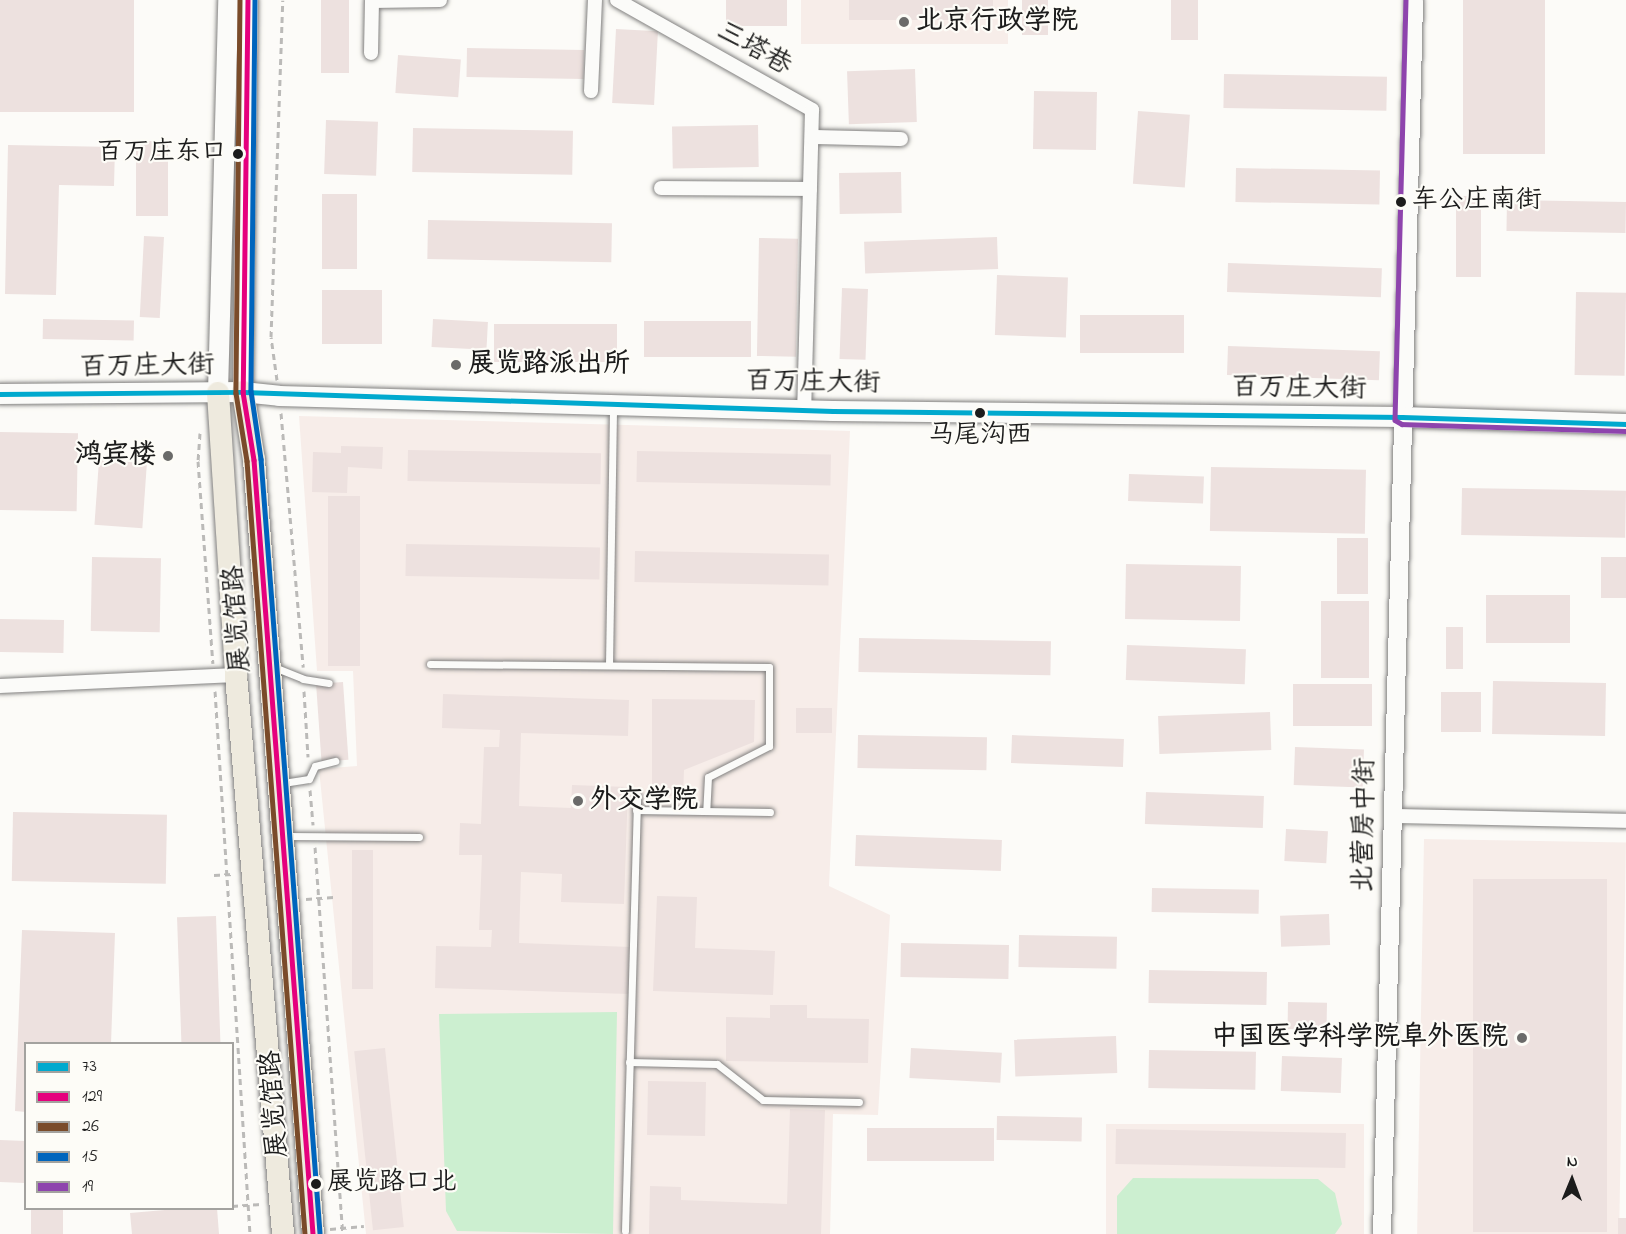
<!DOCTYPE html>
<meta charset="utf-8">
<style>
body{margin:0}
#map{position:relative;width:1626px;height:1234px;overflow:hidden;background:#fcfbf8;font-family:"Indie Flower","LXGW WenKai TC",sans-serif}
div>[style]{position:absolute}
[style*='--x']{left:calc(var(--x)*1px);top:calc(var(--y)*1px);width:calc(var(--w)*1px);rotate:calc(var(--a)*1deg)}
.built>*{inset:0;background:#f7ede9;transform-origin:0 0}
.green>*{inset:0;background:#ccefd0}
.building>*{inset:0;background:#ede1df;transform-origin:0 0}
.path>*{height:3px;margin-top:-1.5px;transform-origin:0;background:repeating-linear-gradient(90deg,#bbbab8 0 6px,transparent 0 10.5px)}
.roads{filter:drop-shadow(0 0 2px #81807f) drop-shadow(0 0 2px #81807f)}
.service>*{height:7px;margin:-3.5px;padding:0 3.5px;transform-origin:3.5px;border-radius:3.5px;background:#fbfbf9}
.minor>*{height:14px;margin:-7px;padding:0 7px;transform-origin:7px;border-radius:7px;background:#fbfbf9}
.tertiary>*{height:18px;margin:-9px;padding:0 9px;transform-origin:9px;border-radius:9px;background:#fbfbf9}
.secondary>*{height:20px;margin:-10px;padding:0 10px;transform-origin:10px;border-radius:10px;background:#fbfbf9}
.primary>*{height:22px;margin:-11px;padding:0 11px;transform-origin:11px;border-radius:11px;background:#eeeade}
.bus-1>*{height:4.5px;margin:-2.25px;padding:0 2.25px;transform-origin:2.25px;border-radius:2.25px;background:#00a9ce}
.bus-2>*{height:4.5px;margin:-2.25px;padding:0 2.25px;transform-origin:2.25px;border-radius:2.25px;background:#e5007d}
.bus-3>*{height:4.5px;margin:-2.25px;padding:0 2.25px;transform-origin:2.25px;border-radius:2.25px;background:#7a4b2a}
.bus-4>*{height:4.5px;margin:-2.25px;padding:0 2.25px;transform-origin:2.25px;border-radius:2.25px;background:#0065bd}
.bus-5>*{height:4.5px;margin:-2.25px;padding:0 2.25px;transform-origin:2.25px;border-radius:2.25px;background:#8e44ad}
.dots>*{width:16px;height:16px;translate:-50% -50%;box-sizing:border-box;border:3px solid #fdfcf7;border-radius:50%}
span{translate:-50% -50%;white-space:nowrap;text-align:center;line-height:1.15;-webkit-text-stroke:4.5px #fdfcf7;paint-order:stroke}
.bus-label{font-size:26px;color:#1c1c1c}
.right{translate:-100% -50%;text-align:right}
.left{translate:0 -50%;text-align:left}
.poi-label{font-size:27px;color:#1c1c1c;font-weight:700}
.street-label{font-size:27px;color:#1c1c1c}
.legend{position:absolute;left:24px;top:1042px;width:210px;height:168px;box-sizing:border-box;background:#fdfcf7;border:2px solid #a3a29f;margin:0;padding:8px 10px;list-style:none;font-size:18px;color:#1c1c1c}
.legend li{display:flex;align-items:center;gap:12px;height:30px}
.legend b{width:30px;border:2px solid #a3a29f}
.north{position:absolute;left:1542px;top:1150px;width:60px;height:60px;-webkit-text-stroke:4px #fdfcf7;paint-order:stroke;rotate:1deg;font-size:16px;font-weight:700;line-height:24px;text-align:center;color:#1c1c1c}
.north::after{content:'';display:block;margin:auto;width:21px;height:27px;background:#1c1c1c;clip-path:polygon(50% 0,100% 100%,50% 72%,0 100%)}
</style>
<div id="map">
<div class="built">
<div style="left:801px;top:0;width:207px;height:44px"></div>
<div style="clip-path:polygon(299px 416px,850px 431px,829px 886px,890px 915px,878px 1115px,833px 1114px,830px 1234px,366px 1234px,319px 769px,357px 766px,353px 671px,317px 671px)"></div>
<div style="left:1424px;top:839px;width:202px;height:395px;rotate:1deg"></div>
<div style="left:1106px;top:1124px;width:258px;height:110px"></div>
</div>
<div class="green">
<div style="clip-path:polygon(617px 1012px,613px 1234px,457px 1231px,446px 1211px,439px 1014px)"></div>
<div style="clip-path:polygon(1133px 1178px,1318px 1179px,1335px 1193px,1342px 1224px,1335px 1234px,1117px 1234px,1117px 1196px)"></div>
</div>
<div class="building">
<div style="left:0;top:0;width:134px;height:112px"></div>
<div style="left:321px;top:0;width:28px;height:73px"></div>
<div style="left:726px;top:0;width:61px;height:26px"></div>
<div style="left:849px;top:0;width:144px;height:20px"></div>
<div style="left:1022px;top:0;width:26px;height:35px"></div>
<div style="left:1171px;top:0;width:27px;height:40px"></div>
<div style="left:1463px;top:0;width:82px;height:154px"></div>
<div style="left:616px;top:29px;width:42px;height:74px;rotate:3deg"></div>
<div style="left:467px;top:48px;width:117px;height:29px;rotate:1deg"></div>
<div style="left:398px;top:55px;width:63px;height:38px;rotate:4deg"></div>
<div style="left:915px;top:69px;width:53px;height:68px;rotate:88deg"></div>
<div style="left:1224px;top:74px;width:163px;height:34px;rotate:1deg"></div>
<div style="left:1034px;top:91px;width:63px;height:58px;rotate:1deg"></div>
<div style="left:1138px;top:111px;width:52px;height:73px;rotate:4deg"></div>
<div style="left:326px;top:120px;width:52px;height:54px;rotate:2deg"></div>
<div style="left:758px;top:125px;width:42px;height:86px;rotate:89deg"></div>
<div style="left:413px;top:128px;width:160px;height:44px;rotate:1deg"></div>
<div style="left:136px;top:141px;width:32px;height:75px"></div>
<div style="clip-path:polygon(8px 145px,115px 147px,114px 186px,59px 185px,56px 295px,5px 294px)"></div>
<div style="left:1236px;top:168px;width:144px;height:34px;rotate:1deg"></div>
<div style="left:901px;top:172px;width:41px;height:62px;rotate:89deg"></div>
<div style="left:322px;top:194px;width:35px;height:75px"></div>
<div style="left:1456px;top:196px;width:25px;height:81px"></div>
<div style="left:1507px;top:200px;width:119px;height:31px;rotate:1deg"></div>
<div style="left:428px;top:220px;width:184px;height:39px;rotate:1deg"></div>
<div style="left:144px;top:236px;width:20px;height:81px;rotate:3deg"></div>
<div style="left:997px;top:237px;width:32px;height:133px;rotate:88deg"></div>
<div style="left:759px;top:238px;width:39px;height:118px;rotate:1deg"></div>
<div style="left:1228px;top:263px;width:154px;height:29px;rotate:2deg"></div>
<div style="left:997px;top:275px;width:71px;height:60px;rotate:2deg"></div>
<div style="left:842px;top:288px;width:26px;height:71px;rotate:2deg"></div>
<div style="left:322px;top:290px;width:60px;height:54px"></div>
<div style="left:1576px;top:292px;width:50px;height:83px;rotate:1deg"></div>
<div style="left:1080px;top:315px;width:104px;height:38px"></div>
<div style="left:43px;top:319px;width:91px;height:20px;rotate:1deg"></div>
<div style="left:433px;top:319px;width:55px;height:28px;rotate:3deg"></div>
<div style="left:644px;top:321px;width:107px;height:36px"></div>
<div style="left:617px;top:324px;width:38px;height:123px;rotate:90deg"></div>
<div style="left:1228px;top:346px;width:152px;height:29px;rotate:2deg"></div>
<div style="left:0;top:432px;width:78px;height:78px;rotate:1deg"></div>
<div style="clip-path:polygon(341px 446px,383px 447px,382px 469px,348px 467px,347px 493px,312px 492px,313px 452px,341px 453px)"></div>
<div style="left:408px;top:450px;width:193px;height:31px;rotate:1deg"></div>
<div style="left:637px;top:451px;width:194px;height:31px;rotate:1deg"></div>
<div style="left:99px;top:460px;width:48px;height:65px;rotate:4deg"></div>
<div style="left:1211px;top:467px;width:155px;height:64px;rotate:1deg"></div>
<div style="left:1129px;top:474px;width:75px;height:27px;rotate:2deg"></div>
<div style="left:1462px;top:488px;width:164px;height:47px;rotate:1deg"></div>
<div style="left:328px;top:496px;width:32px;height:170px"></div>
<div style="left:1337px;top:538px;width:31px;height:56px"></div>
<div style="left:406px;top:544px;width:194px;height:32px;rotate:1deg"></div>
<div style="left:635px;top:551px;width:194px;height:31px;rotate:1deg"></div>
<div style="left:92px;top:557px;width:69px;height:74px;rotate:1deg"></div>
<div style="left:1601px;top:557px;width:25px;height:41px"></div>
<div style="left:1126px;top:564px;width:115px;height:55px;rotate:1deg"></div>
<div style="left:1486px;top:595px;width:84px;height:48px"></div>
<div style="left:1321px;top:601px;width:48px;height:77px"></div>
<div style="left:0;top:619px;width:64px;height:33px;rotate:1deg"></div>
<div style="left:1446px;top:627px;width:17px;height:42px"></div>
<div style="left:859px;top:638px;width:192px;height:34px;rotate:1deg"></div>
<div style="left:1127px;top:645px;width:119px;height:35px;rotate:2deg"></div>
<div style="left:1493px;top:681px;width:113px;height:53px;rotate:1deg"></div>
<div style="left:343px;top:682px;width:78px;height:27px;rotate:86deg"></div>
<div style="left:1293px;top:684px;width:79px;height:42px"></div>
<div style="left:1481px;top:692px;width:40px;height:40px;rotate:90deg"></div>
<div style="clip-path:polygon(443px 694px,629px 700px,628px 736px,521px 733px,519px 806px,571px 808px,572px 785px,628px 787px,624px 904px,561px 902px,562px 874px,521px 872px,519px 943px,631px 947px,629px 994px,435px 988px,436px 946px,491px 947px,492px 930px,479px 930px,482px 855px,459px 855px,460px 823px,481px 824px,484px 747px,499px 747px,500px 730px,442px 728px)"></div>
<div style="clip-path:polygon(652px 699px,755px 700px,754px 742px,684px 770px,683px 796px,652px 796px)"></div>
<div style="left:796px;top:708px;width:36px;height:25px"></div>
<div style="left:1270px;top:712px;width:38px;height:112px;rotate:88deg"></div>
<div style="left:858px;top:735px;width:129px;height:33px;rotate:1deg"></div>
<div style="left:1012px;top:735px;width:112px;height:28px;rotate:2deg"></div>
<div style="left:1295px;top:747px;width:69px;height:38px;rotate:2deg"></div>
<div style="left:1146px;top:792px;width:118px;height:32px;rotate:2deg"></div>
<div style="left:13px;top:812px;width:154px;height:69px;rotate:1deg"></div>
<div style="left:1286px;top:829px;width:42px;height:32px;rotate:3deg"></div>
<div style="left:856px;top:835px;width:146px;height:31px;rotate:2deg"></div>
<div style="left:352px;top:850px;width:21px;height:139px"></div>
<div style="left:1473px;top:879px;width:134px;height:353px"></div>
<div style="left:1152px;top:888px;width:107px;height:24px;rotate:1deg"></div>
<div style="clip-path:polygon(657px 896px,697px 897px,695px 948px,775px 951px,773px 995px,653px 991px)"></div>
<div style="left:1329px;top:914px;width:31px;height:49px;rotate:88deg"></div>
<div style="left:216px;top:916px;width:128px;height:39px;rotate:88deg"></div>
<div style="clip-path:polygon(22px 930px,115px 933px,111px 1044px,26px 1044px,26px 1112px,15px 1111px)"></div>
<div style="left:1019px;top:935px;width:98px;height:32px;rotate:1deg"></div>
<div style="left:901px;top:943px;width:108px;height:34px;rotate:1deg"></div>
<div style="left:1149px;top:970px;width:118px;height:33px;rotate:1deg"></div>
<div style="left:1288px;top:1002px;width:39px;height:27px;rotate:1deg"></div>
<div style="clip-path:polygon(770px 1005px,807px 1005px,807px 1018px,869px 1019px,868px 1063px,726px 1061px,726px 1017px,770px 1018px)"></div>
<div style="left:1116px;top:1036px;width:37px;height:102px;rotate:88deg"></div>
<div style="left:385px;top:1048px;width:180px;height:31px;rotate:84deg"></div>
<div style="left:911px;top:1048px;width:91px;height:30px;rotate:3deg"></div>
<div style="left:1149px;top:1050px;width:107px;height:38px;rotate:1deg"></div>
<div style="left:1282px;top:1056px;width:60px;height:35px;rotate:2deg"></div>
<div style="left:648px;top:1081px;width:58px;height:54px;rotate:1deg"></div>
<div style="clip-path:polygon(790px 1109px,825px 1110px,821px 1234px,649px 1234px,650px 1186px,681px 1187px,681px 1200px,787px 1204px)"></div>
<div style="left:997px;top:1116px;width:85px;height:24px;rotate:1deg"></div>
<div style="left:867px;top:1128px;width:127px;height:33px"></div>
<div style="left:1116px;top:1129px;width:230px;height:35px;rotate:1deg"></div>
<div style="left:0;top:1140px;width:26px;height:42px;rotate:2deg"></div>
<div style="left:31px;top:1208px;width:32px;height:26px"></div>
<div style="clip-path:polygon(188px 1208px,217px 1208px,219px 1234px,132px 1234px,130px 1213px)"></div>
<div style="left:1618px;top:1218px;width:8px;height:16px"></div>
</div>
<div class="path">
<div style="--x:277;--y:380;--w:43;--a:-97.9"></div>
<div style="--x:271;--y:337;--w:337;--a:-88"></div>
<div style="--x:281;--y:413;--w:255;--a:85"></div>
<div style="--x:200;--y:433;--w:28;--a:94"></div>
<div style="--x:198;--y:461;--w:203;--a:85.8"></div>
<div style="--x:215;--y:691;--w:544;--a:86.31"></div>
<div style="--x:304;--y:691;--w:66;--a:86.5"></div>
<div style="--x:310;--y:790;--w:35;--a:85"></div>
<div style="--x:315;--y:847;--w:388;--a:85.9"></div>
<div style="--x:214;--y:875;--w:19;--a:-3"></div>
<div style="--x:306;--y:899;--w:31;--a:-4"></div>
<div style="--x:232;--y:1206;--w:29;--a:-4"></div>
<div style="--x:330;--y:1229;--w:34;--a:-5"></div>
</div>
<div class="roads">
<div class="service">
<div style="--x:430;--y:664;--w:339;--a:0.5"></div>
<div style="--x:769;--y:667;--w:79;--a:90"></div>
<div style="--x:769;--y:746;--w:68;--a:153.1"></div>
<div style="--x:708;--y:777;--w:34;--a:93"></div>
<div style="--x:609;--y:665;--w:257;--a:-89.1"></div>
<div style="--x:274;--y:667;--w:31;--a:22"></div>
<div style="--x:303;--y:679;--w:26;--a:9"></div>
<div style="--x:283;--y:783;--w:26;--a:-9"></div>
<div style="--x:309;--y:779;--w:14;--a:-65"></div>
<div style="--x:315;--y:766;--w:21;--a:-14"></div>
<div style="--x:636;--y:810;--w:134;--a:0.9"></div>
<div style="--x:286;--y:836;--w:133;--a:0.4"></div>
<div style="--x:629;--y:1062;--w:88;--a:1.3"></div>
<div style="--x:717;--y:1064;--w:58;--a:38"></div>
<div style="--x:763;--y:1100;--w:96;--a:1.2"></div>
<div style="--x:625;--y:1231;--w:435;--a:-88.4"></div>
</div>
<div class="minor">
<div style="--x:617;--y:0;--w:224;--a:29.4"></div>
<div style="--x:812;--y:110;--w:300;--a:91.5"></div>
<div style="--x:371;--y:53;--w:52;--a:-88.9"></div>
<div style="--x:372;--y:1;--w:68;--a:-0.8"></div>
<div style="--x:591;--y:91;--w:91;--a:-87.5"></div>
<div style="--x:812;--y:137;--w:89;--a:1.3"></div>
<div style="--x:661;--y:188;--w:149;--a:0.4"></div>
<div style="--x:0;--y:686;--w:236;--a:-2.7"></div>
<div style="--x:1392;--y:816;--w:234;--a:1.2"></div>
</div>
<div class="tertiary">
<div style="--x:1382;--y:1234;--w:1234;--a:-88.51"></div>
</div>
<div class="secondary">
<div style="--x:243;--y:392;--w:392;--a:-89.3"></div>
<div style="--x:218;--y:393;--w:393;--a:-88.5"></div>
<div style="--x:0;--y:394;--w:243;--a:-0.5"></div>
<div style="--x:243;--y:392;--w:36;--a:6"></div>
<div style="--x:279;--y:396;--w:554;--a:1.55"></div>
<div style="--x:833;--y:411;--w:569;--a:0.6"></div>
<div style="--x:1402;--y:417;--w:224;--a:1.8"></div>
</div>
<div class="primary">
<div style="--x:243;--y:392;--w:69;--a:80.8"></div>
<div style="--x:254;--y:460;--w:776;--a:85.64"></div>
<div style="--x:218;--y:393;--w:283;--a:86.3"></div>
<div style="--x:236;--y:675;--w:561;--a:85.19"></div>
</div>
</div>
<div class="bus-1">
<div style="--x:0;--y:394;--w:243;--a:-0.5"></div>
<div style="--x:243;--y:392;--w:590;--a:1.84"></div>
<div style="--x:833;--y:411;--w:569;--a:0.6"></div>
<div style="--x:1402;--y:417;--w:224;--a:1.8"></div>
</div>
<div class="bus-2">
<div style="--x:248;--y:0;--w:392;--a:90.7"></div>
<div style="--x:243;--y:392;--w:69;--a:80.8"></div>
<div style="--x:254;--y:460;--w:776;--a:85.64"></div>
</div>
<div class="bus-3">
<div style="--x:240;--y:0;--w:393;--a:90.6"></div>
<div style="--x:236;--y:393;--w:69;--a:80.8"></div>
<div style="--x:247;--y:461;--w:775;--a:85.71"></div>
</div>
<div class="bus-4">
<div style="--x:255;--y:0;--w:391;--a:90.6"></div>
<div style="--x:251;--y:391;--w:69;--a:81.6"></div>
<div style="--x:261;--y:459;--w:776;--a:85.64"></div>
</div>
<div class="bus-5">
<div style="--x:1406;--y:0;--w:420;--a:91.5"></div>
<div style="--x:1395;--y:420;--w:8;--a:30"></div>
<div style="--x:1402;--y:424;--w:224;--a:1.8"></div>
</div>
<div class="dots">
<div style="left:904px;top:22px;background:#6a6a69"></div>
<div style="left:238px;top:154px;background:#1c1c1c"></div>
<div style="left:1401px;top:202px;background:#1c1c1c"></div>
<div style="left:456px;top:365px;background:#6a6a69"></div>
<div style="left:980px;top:413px;background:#1c1c1c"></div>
<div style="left:168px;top:456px;background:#6a6a69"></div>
<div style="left:578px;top:801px;background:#6a6a69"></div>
<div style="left:1522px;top:1038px;background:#6a6a69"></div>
<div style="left:316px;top:1184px;background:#1c1c1c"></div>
</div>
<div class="bus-label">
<span class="right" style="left:227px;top:154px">百万庄东口</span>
<span class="left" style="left:1412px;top:202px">车公庄南街</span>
<span style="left:980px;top:437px">马尾沟西</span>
<span class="left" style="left:327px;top:1184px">展览路口北</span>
</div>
<div class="poi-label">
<span class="left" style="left:916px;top:22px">北京行政学院</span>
<span class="left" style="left:468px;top:365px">展览路派出所</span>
<span class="right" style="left:156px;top:456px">鸿宾楼</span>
<span class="left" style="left:590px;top:801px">外交学院</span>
<span class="right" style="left:1508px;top:1038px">中国医学科学院阜外医院</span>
</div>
<div class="street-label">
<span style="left:754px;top:49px;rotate:29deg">三塔巷</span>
<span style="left:147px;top:367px;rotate:-1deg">百万庄大街</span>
<span style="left:813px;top:383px;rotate:1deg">百万庄大街</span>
<span style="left:1299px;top:389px;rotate:1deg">百万庄大街</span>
<span style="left:238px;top:619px;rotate:-94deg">展览馆路</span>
<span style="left:1365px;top:825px;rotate:-89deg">北营房中街</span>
<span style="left:275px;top:1104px;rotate:-94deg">展览馆路</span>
</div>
<ul class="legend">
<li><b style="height:8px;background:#00a9ce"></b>73</li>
<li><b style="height:8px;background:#e5007d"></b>129</li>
<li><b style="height:8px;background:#7a4b2a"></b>26</li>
<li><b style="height:8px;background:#0065bd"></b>15</li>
<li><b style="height:8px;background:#8e44ad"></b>19</li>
</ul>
<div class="north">N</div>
</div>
